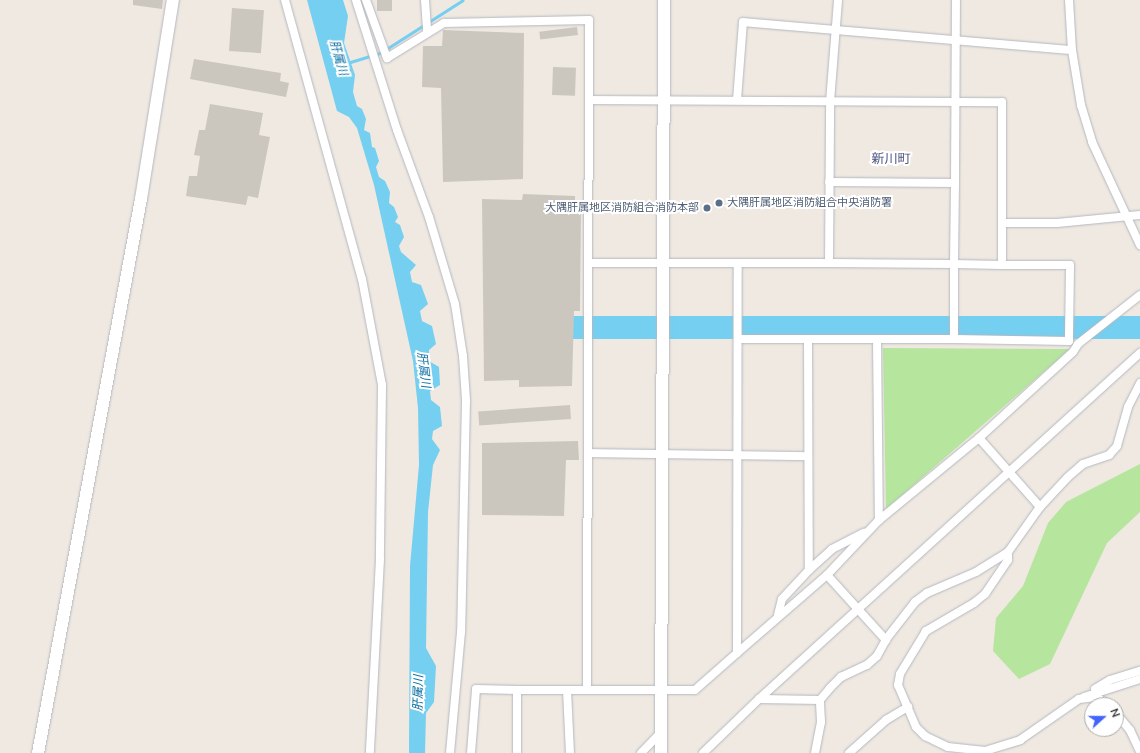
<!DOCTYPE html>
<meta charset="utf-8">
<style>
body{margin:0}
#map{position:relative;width:1140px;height:753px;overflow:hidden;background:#efe9e1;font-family:"Nunito Sans","Noto Sans JP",sans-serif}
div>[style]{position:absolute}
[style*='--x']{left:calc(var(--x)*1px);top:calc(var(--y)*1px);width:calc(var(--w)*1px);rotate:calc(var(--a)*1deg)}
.green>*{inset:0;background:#b6e59e}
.water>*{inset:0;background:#75cff0;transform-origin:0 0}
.stream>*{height:3px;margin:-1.5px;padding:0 1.5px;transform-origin:1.5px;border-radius:1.5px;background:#75cff0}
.building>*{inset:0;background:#cbc7bf;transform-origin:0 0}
.roads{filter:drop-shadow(0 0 1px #b4b7c1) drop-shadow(0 0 1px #b4b7c1)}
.street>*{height:8px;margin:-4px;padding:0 4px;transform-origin:4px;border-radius:4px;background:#fff}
.secondary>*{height:12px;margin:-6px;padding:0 6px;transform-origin:6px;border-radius:6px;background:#fff}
.dots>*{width:11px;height:11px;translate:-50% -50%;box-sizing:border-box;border:2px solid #fff;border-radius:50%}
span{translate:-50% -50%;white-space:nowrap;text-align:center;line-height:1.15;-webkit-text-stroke:4px #fff;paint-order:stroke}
.service-label{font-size:11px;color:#4e5e75}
.left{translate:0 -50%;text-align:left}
.right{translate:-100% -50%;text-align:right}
.water-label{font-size:12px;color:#0d6fa3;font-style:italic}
.quarter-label{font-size:13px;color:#4d5680}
.north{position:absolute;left:1084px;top:697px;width:40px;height:40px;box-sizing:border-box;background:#fff;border:1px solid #ababab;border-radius:50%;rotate:69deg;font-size:11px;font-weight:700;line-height:16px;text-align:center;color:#2e2e2e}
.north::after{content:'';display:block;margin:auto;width:14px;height:18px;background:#4264fb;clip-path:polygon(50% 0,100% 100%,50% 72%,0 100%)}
</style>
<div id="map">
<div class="green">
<div style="clip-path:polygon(883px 348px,1070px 349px,886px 509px)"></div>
<div style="clip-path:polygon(1140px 464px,1140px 512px,1107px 543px,1050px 664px,1019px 679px,993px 651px,996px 618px,1023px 586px,1048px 523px,1066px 502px)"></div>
</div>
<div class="water">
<div style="clip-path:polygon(307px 0,343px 0,348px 16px,344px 43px,355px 75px,353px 92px,357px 106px,362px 109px,366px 119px,364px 130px,370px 133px,372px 147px,375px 148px,379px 161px,376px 167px,379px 177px,385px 181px,390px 192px,389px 203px,394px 207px,398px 217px,395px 222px,400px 225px,404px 237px,399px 246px,401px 252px,416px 265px,410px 272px,412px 282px,421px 285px,428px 304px,420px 311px,422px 321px,432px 326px,436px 344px,429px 350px,429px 361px,439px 367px,440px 385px,430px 391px,431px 400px,440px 407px,442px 426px,433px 431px,432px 439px,440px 450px,433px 465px,428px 512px,426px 648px,436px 666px,434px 702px,426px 713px,425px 753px,409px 753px,410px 566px,419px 465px,418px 408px,413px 361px,374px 185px,357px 128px,349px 117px,337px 111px)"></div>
<div style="left:1140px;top:316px;width:23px;height:651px;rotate:90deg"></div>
</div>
<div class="stream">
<div style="--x:347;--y:63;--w:34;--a:-17"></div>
<div style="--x:380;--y:53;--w:98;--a:-32.6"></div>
</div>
<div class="building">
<div style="clip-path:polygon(133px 0,163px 0,162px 9px,133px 5px)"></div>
<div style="left:377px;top:0;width:15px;height:11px"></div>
<div style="left:232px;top:8px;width:32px;height:43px;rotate:4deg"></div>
<div style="left:577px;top:27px;width:8px;height:38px;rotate:83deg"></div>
<div style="clip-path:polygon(443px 30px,524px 33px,523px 179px,443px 182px,441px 88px,422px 87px,423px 46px,442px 46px)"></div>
<div style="clip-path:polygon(194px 59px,281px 73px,280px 81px,289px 83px,286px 97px,190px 79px)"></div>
<div style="left:553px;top:67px;width:23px;height:28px;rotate:2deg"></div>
<div style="clip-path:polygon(210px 104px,263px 113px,259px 135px,270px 137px,258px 198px,248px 196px,246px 205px,186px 196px,189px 176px,197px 176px,200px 156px,194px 155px,199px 130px,205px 130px)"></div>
<div style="clip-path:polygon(523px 194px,575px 196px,575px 207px,581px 205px,580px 311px,574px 311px,572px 386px,519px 387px,519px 380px,484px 381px,482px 199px,522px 200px)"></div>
<div style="left:570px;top:405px;width:14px;height:92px;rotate:86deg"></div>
<div style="clip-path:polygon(578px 441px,579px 460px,566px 460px,564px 516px,482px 515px,482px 443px)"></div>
</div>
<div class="roads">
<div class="street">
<div style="--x:285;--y:0;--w:289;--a:74.6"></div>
<div style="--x:362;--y:279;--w:108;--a:79.3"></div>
<div style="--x:382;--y:385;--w:174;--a:90.7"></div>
<div style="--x:380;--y:559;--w:194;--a:93"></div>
<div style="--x:356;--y:0;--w:136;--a:72.5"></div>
<div style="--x:397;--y:130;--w:93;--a:69.8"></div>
<div style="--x:429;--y:217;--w:91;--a:73.4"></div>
<div style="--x:455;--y:304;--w:53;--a:81.3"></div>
<div style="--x:463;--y:356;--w:44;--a:86.1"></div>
<div style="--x:466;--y:400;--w:232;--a:91.2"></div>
<div style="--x:461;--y:632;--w:121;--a:95.2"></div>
<div style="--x:366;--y:0;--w:62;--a:70.1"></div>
<div style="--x:387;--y:58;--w:67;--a:-31.6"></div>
<div style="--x:444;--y:23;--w:145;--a:-1.2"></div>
<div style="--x:589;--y:20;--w:670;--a:90.17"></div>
<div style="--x:425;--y:0;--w:31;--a:86"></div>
<div style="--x:1069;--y:0;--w:50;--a:86.6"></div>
<div style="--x:1072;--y:50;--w:56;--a:80.7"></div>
<div style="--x:1081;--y:105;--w:39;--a:73"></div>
<div style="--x:1092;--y:142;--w:114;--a:65"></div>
<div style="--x:590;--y:100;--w:412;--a:0.3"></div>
<div style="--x:1002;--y:102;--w:163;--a:90"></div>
<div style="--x:737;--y:100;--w:78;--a:-85.6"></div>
<div style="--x:743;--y:22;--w:330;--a:4.9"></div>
<div style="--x:829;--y:182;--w:126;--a:0.5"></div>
<div style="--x:955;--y:183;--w:183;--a:-89.7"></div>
<div style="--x:1002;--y:223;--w:55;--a:0"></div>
<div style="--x:1057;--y:223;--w:83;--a:-5.5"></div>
<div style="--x:590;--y:263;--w:239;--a:0"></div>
<div style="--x:829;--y:263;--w:125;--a:0.5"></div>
<div style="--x:954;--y:264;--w:48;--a:1.2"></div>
<div style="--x:1002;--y:265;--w:68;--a:0"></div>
<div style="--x:1070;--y:265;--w:76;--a:90.8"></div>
<div style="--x:1069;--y:341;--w:115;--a:-179"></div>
<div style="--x:954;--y:339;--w:75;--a:-90"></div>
<div style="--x:954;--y:264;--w:81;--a:-89.3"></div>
<div style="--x:829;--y:263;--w:161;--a:-89.6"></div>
<div style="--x:830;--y:102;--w:102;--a:-85.5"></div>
<div style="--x:739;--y:339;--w:215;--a:0"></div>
<div style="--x:808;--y:339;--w:231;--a:89.8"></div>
<div style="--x:877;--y:339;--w:181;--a:89.4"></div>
<div style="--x:979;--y:438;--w:92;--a:48.5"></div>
<div style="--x:588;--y:453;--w:220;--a:0.8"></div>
<div style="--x:1008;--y:552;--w:8;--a:90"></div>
<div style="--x:1008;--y:560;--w:41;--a:124.1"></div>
<div style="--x:985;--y:594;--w:14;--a:141"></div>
<div style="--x:974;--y:603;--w:56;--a:149.7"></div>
<div style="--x:926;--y:631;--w:50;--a:121.2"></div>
<div style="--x:900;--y:674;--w:11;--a:100"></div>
<div style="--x:898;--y:685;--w:46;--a:66.8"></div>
<div style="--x:916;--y:727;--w:13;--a:45"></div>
<div style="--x:925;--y:736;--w:25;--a:26"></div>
<div style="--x:948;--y:747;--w:37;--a:6"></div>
<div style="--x:985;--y:751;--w:37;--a:-17"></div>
<div style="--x:1020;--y:740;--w:72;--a:-34.8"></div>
<div style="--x:1079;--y:699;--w:17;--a:-7"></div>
<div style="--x:1096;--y:697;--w:15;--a:32"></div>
<div style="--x:827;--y:575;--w:88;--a:47.8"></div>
<div style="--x:778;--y:615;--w:16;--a:-76"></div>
<div style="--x:782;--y:599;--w:40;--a:-47"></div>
<div style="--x:809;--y:570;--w:31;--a:-42"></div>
<div style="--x:832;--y:549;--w:36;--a:-27"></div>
<div style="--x:737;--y:653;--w:119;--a:-40.9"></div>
<div style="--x:827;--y:575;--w:76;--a:-46.6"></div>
<div style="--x:879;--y:520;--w:129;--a:-39.4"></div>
<div style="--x:979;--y:438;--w:127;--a:-42.5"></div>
<div style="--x:1073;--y:352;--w:9;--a:-58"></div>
<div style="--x:1078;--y:344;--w:79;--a:-38.3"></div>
<div style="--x:1095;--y:689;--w:17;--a:-31"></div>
<div style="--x:1110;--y:680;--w:31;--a:-17"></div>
<div style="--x:517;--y:690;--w:178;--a:0"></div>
<div style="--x:695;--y:690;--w:56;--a:-41.4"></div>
<div style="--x:737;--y:653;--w:390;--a:-89.9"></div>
<div style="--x:567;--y:690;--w:63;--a:87.3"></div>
<div style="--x:1084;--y:697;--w:59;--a:-17.8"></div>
<div style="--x:759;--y:699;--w:61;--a:0.9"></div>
<div style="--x:1116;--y:713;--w:22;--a:51"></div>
<div style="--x:1130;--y:730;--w:23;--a:65"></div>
<div style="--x:471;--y:753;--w:64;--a:-85.5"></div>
<div style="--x:476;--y:689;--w:41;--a:1.4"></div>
<div style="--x:517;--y:690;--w:63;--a:90"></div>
<div style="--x:641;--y:753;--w:30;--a:-46"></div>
<div style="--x:703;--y:753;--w:78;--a:-44"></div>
<div style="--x:759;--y:699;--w:515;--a:-42.24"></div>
<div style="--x:815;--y:753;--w:32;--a:-79"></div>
<div style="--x:821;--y:722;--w:22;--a:-93"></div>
<div style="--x:820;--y:700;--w:16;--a:-50"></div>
<div style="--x:830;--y:688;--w:16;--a:-45"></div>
<div style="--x:841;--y:677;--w:29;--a:-25"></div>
<div style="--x:867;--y:665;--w:13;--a:-42"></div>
<div style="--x:877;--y:656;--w:21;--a:-61"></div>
<div style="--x:887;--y:638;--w:46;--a:-52.1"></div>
<div style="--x:915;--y:602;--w:15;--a:-37"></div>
<div style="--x:927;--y:593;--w:53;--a:-23.2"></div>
<div style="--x:976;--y:572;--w:38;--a:-32"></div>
<div style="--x:1008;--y:552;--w:55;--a:-54.6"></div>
<div style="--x:1040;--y:507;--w:41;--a:-47"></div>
<div style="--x:1068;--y:477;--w:20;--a:-41"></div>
<div style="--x:1083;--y:464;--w:28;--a:-19"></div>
<div style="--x:1109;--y:455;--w:12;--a:-48"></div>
<div style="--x:1117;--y:446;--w:41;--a:-74.2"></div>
<div style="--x:1128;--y:407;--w:27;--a:-63"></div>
<div style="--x:849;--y:753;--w:50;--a:-41.7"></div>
<div style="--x:886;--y:720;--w:26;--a:-31"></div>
</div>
<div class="secondary">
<div style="--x:38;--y:753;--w:563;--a:-79.47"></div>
<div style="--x:141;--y:199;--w:202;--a:-80.9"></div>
<div style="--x:661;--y:753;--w:753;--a:-89.77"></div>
</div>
</div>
<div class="dots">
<div style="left:719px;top:203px;background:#5c6f8a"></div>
<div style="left:707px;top:208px;background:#5c6f8a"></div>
</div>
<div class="service-label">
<span class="left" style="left:727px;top:203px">大隅肝属地区消防組合中央消防署</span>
<span class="right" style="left:699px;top:208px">大隅肝属地区消防組合消防本部</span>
</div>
<div class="water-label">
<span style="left:338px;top:58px;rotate:74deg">肝属川</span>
<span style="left:423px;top:370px;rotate:83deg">肝属川</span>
<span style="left:419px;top:693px;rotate:-89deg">肝属川</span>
</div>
<div class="quarter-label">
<span style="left:891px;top:159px">新川町</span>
</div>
<div class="north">N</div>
</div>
